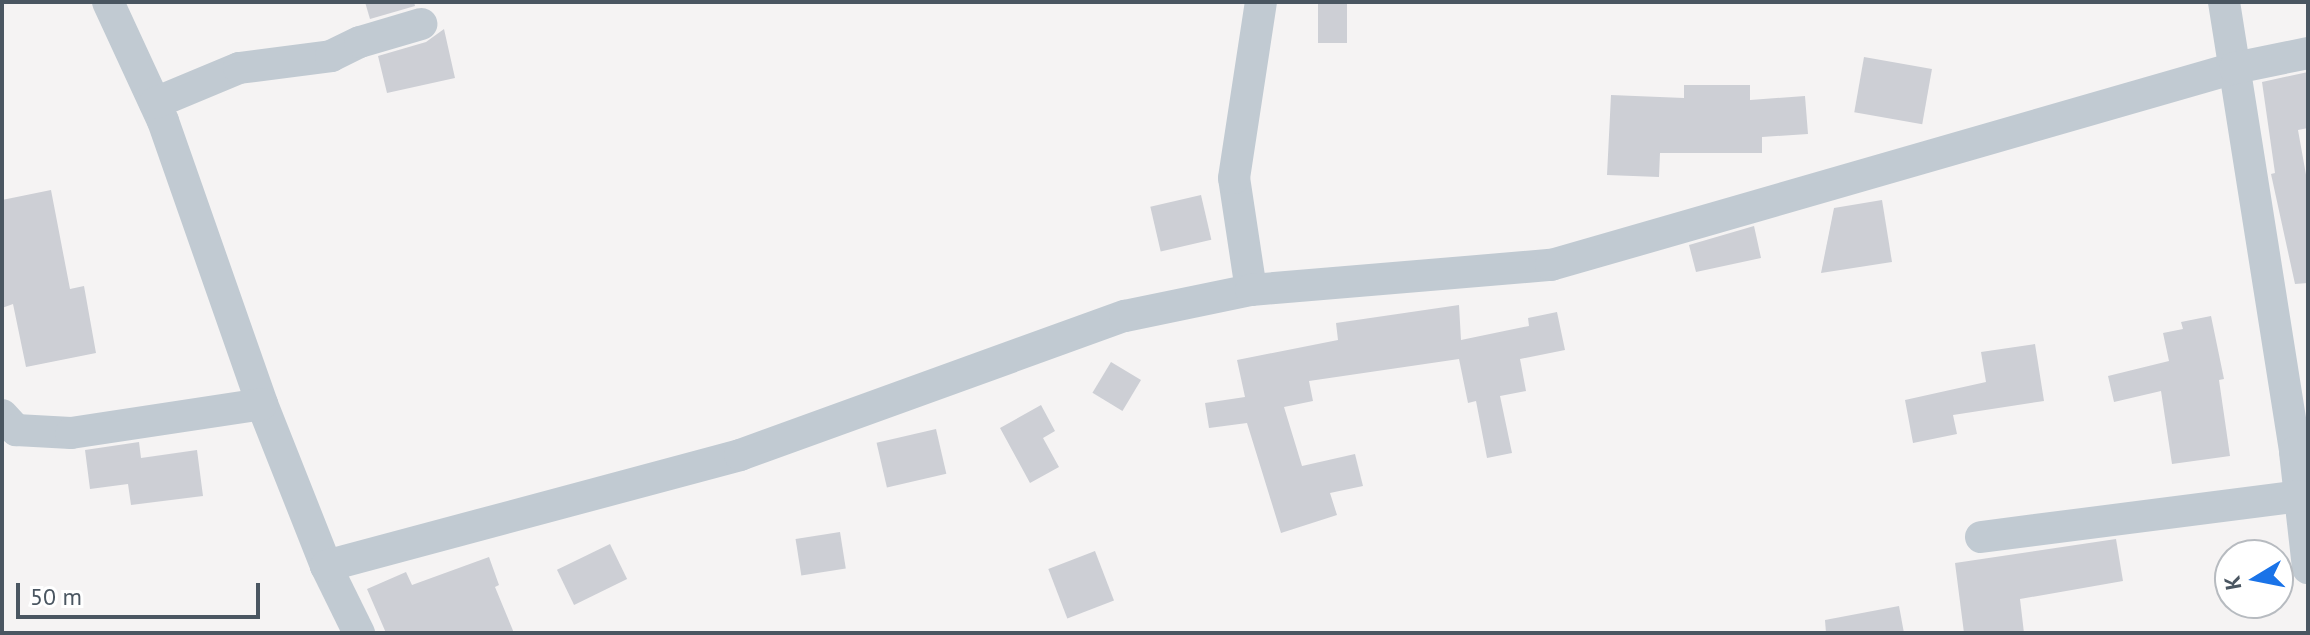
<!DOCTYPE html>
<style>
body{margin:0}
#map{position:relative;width:2310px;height:635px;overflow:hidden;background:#f5f3f3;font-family:"PT Sans",sans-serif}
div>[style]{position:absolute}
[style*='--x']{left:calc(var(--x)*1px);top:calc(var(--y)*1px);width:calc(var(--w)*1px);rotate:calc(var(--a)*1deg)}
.building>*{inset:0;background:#cdcfd5;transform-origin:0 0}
.minor>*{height:32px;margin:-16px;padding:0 16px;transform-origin:16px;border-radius:16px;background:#c1cad2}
span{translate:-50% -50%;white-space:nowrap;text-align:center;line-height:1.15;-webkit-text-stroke:8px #fff;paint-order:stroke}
.frame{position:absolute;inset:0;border:4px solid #4a5661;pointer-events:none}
.north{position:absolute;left:2214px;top:539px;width:80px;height:80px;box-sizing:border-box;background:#fff;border:2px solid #b7bbc0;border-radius:50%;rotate:260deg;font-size:22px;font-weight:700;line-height:32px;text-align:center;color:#4a5661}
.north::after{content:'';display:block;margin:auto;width:28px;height:36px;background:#1a73e8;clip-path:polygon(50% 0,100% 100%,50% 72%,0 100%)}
.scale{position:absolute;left:16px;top:583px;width:244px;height:36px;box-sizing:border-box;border:4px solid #4a5661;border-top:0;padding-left:10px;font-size:24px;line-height:28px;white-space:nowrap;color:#4a5661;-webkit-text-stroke:6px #fff;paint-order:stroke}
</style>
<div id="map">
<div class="building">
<div style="clip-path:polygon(365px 2px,414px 2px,415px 6px,370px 19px)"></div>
<div style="left:1318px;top:2px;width:29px;height:41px"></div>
<div style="clip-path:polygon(444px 29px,455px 78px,387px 93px,378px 56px,426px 42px)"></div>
<div style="left:1864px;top:57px;width:69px;height:56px;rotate:10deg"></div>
<div style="clip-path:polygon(2308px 72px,2308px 128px,2298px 130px,2308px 186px,2308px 283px,2295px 284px,2271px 174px,2275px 173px,2262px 82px)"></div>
<div style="clip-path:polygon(1684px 85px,1750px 85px,1750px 100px,1805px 96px,1808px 134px,1762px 137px,1762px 153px,1660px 153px,1659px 177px,1607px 175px,1611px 95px,1684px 98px)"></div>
<div style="clip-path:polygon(51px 190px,70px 289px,84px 286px,96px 353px,26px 367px,13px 304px,2px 308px,2px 200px)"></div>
<div style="left:1201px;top:195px;width:46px;height:52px;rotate:77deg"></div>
<div style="clip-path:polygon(1882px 200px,1892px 262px,1821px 273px,1834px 208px)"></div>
<div style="clip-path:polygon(1754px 226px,1761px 258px,1696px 272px,1689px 245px)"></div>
<div style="clip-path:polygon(1459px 305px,1461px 340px,1529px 326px,1528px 318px,1557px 312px,1565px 350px,1520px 359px,1526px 391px,1500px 396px,1512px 453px,1487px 458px,1476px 401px,1468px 403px,1459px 359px,1309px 381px,1313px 401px,1284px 407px,1302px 466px,1355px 454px,1363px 486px,1330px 493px,1337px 515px,1281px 533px,1247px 423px,1209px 428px,1205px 403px,1245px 397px,1237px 360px,1338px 340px,1336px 323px)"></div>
<div style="clip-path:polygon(2211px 316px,2224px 379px,2219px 380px,2230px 456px,2172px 464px,2161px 391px,2114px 402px,2108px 376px,2169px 361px,2163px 333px,2183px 329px,2181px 322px)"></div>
<div style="clip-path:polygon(2035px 344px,2044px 401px,1953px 415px,1957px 434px,1913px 443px,1905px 400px,1986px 382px,1981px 352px)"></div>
<div style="left:1111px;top:362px;width:35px;height:36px;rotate:31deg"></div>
<div style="clip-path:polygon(1041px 405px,1055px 431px,1043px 438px,1059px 467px,1030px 483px,1000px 428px)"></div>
<div style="left:936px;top:429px;width:46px;height:61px;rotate:77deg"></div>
<div style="clip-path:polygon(139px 442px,141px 458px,197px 450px,203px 496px,131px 505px,128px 484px,90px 489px,85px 450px)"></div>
<div style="left:840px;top:532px;width:37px;height:45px;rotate:81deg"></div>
<div style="clip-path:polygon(2116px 539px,2123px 581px,2020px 599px,2024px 633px,1964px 633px,1955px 563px)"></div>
<div style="left:610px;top:544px;width:39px;height:59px;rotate:64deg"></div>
<div style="left:1095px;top:551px;width:53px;height:50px;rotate:69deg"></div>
<div style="clip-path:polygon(489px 557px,499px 585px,495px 587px,514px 633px,386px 633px,367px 589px,406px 572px,412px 585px)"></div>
<div style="clip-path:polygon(1899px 606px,1904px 633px,1826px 633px,1825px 620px)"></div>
</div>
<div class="minor">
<div style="--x:108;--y:2;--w:131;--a:65.2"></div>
<div style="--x:163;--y:121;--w:300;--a:70.7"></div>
<div style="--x:262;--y:404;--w:174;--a:68.4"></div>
<div style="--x:326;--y:566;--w:75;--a:63.8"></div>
<div style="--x:2224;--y:2;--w:456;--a:81"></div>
<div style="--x:2295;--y:452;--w:117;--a:83.6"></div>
<div style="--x:155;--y:103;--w:91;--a:-22.6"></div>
<div style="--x:239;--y:68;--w:93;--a:-7.4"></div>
<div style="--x:331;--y:56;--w:32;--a:-26"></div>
<div style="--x:360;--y:42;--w:64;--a:-16.4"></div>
<div style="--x:1251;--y:290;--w:113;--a:-98.6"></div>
<div style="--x:1234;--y:178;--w:178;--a:-81.3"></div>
<div style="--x:2;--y:415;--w:21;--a:47"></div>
<div style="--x:16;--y:430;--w:55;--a:3.1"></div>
<div style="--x:71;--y:433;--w:193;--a:-8.6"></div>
<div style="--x:1981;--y:537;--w:321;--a:-7.3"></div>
<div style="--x:326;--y:566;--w:429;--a:-15"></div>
<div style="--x:740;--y:455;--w:409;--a:-19.9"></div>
<div style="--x:1125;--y:316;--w:129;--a:-11.7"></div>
<div style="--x:1251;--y:290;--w:301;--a:-4.8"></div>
<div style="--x:1551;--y:265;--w:712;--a:-16.07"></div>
<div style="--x:2235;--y:68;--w:75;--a:-11.6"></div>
</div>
<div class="frame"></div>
<div class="north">K</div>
<div class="scale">50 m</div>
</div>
